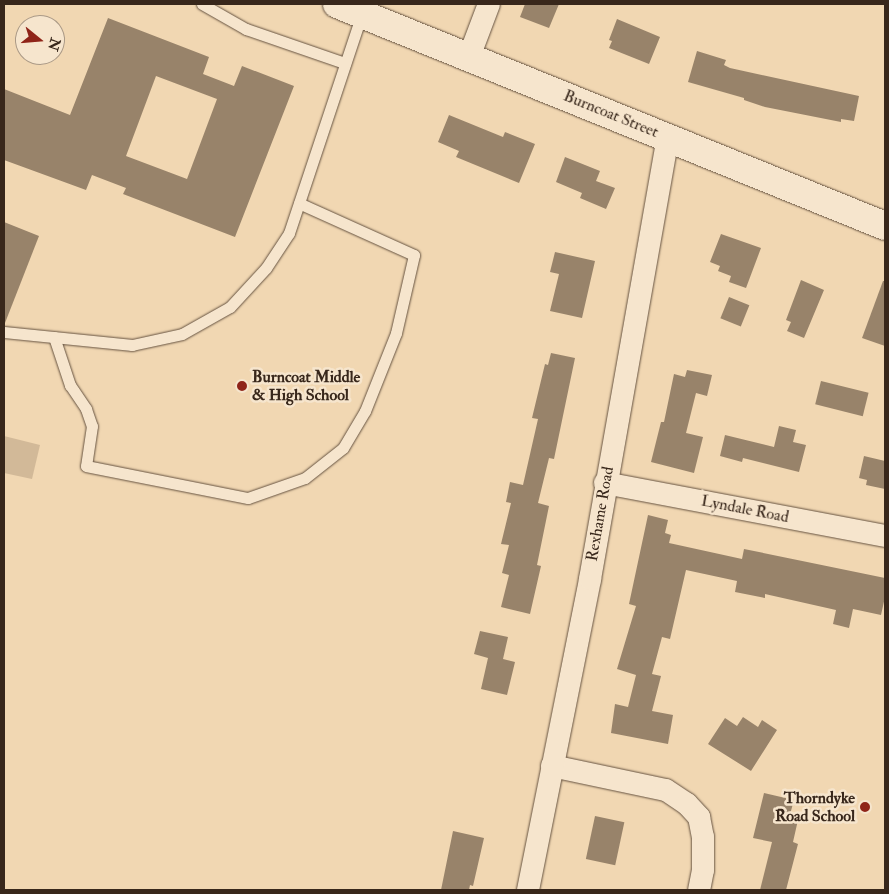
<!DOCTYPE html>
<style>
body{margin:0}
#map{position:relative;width:889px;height:894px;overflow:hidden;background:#f1d7b2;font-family:"IM FELL Double Pica",serif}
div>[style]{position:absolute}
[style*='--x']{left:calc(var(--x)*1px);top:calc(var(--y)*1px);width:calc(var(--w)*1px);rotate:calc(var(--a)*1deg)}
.green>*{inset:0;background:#d2b998}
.building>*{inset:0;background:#98836a;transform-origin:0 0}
.roads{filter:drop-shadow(0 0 1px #665341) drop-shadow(0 0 1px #665341)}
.service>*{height:11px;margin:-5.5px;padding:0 5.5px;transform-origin:5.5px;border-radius:5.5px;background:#f6e5cd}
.minor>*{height:22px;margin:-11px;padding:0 11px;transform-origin:11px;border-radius:11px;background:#f6e5cd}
.secondary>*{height:28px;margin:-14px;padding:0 14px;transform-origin:14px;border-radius:14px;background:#f6e5cd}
.dots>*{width:14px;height:14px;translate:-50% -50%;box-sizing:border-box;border:2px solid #f6e5cd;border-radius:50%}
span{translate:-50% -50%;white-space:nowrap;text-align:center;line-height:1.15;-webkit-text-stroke:5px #f6e5cd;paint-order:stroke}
.street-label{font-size:16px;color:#38271b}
.poi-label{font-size:16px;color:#38271b;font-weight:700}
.left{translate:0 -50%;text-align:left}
.right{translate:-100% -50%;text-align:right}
.frame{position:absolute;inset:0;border:5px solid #38271b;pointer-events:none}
.north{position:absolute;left:15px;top:15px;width:50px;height:50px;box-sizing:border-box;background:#f6e5cd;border:1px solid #aa9986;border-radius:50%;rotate:107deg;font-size:14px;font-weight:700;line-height:20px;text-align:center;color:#38271b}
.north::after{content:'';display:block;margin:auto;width:18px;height:22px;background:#8f2418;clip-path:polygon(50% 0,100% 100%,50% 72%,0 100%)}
</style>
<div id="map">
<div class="green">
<div style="clip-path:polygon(4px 436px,40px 445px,32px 479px,4px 473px)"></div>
</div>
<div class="building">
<div style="clip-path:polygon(525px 4px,559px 4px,549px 28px,520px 17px)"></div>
<div style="clip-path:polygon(evenodd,108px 18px,209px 57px,203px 74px,234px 86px,242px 66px,294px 86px,235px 237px,123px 194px,126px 188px,92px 175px,86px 190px,4px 160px,4px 89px,70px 115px,108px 18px,156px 76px,217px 99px,187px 179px,126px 156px,156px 76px)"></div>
<div style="clip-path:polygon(617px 19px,660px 37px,649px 64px,609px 48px,612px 41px,609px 40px)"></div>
<div style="clip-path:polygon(697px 51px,726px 60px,724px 65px,730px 68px,859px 96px,854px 121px,841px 119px,841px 122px,765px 107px,744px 100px,744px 98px,688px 82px)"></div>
<div style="clip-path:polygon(449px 115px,503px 137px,505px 132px,535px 144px,519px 183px,456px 157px,459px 151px,438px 142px)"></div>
<div style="clip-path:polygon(565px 157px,600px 171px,596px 181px,615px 188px,606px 209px,580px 198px,582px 193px,556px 182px)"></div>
<div style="clip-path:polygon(4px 222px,39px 236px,5px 323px,4px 323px)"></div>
<div style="clip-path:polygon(721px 234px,761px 248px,746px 288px,729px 282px,731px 276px,718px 271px,720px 266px,710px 262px)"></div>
<div style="clip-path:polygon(555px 252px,595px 261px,582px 318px,550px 311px,559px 274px,550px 272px)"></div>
<div style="clip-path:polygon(801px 280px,824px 290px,804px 338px,787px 331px,791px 322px,786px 320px)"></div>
<div style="clip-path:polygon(883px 281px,885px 281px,885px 346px,862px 338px)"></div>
<div style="left:729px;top:297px;width:22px;height:23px;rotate:22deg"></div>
<div style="clip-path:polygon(551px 353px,575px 358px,554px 459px,549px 458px,538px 503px,549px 506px,537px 565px,541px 566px,530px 614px,501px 607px,509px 575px,502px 573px,509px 545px,501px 544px,511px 503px,506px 502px,510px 482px,523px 485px,538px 419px,532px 418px,545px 364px,548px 365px)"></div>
<div style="clip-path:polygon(687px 370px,712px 375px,707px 396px,696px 393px,686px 433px,703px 437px,694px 473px,651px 462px,661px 422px,664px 422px,674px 374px,685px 377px)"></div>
<div style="left:821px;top:381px;width:49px;height:24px;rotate:14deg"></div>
<div style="clip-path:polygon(779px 426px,796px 430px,793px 442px,806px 445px,799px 472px,743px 458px,742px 462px,720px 456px,725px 435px,774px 447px)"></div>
<div style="clip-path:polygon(864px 456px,885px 461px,885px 489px,866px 485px,867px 480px,859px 478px)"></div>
<div style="clip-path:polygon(648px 515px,668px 520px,665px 533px,671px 535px,669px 543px,742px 559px,744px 549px,885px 578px,885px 597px,881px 615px,853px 609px,849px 628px,833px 624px,836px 610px,765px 594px,765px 598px,735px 592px,737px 581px,686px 570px,670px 639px,662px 637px,652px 674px,661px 676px,652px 711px,673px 715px,668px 744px,611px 733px,615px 704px,628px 707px,636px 675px,617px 669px,636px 606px,629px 604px)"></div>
<div style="clip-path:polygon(480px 631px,508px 637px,503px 659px,515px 662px,507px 695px,481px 689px,488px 658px,474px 654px)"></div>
<div style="clip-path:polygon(743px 717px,758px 727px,762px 720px,777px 730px,751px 771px,708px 744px,725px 718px,737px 726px)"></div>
<div style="clip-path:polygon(764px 793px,794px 800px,789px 818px,798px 820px,793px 842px,798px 844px,786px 890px,760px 890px,772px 842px,753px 838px)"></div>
<div style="left:595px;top:816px;width:30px;height:44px;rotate:12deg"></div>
<div style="clip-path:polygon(453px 831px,484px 838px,473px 886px,470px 885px,469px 890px,441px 890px)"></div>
</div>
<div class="roads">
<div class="service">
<div style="--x:202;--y:4;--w:51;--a:29.6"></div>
<div style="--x:246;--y:29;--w:105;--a:19"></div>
<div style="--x:4;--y:332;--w:129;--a:5.8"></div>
<div style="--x:132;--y:345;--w:51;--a:-12.4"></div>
<div style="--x:182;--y:334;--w:55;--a:-29.4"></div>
<div style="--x:230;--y:307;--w:53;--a:-47.3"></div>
<div style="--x:266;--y:268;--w:42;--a:-56.7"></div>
<div style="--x:289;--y:233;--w:231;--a:-71.6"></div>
<div style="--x:54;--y:337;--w:51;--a:71.6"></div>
<div style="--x:70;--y:385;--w:29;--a:56"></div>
<div style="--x:86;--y:409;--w:18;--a:71"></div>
<div style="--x:92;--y:426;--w:40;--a:98.5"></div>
<div style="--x:86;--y:466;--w:165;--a:11.2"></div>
<div style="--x:248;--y:498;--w:60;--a:-19.3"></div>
<div style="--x:305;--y:478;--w:48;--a:-38.3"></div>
<div style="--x:343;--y:448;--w:43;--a:-59.3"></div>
<div style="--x:365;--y:411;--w:84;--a:-68.3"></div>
<div style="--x:396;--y:333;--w:80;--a:-77"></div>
<div style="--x:414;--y:255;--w:126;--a:-155.7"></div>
</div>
<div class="minor">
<div style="--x:469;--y:57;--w:57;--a:-69.3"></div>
<div style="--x:605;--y:483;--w:285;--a:10.7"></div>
<div style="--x:552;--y:766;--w:116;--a:11.9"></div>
<div style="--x:666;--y:790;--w:25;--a:34"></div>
<div style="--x:687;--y:804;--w:18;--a:47"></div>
<div style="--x:699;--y:817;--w:20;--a:79"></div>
<div style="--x:703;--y:837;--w:33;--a:90"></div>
<div style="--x:703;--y:870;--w:20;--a:101"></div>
<div style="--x:528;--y:890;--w:317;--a:-78.7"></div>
<div style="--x:590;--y:579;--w:449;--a:-80"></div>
</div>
<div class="secondary">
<div style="--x:337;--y:4;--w:591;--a:22.05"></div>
</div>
</div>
<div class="dots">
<div style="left:242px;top:386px;background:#8f2418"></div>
<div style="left:865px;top:807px;background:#8f2418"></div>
</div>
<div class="street-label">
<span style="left:611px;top:114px;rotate:22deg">Burncoat Street</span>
<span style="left:745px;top:509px;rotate:11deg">Lyndale Road</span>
<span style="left:600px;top:514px;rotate:-80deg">Rexhame Road</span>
</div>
<div class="poi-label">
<span class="left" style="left:252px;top:386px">Burncoat Middle<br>&amp; High School</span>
<span class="right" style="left:855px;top:807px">Thorndyke<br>Road School</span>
</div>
<div class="frame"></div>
<div class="north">N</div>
</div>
